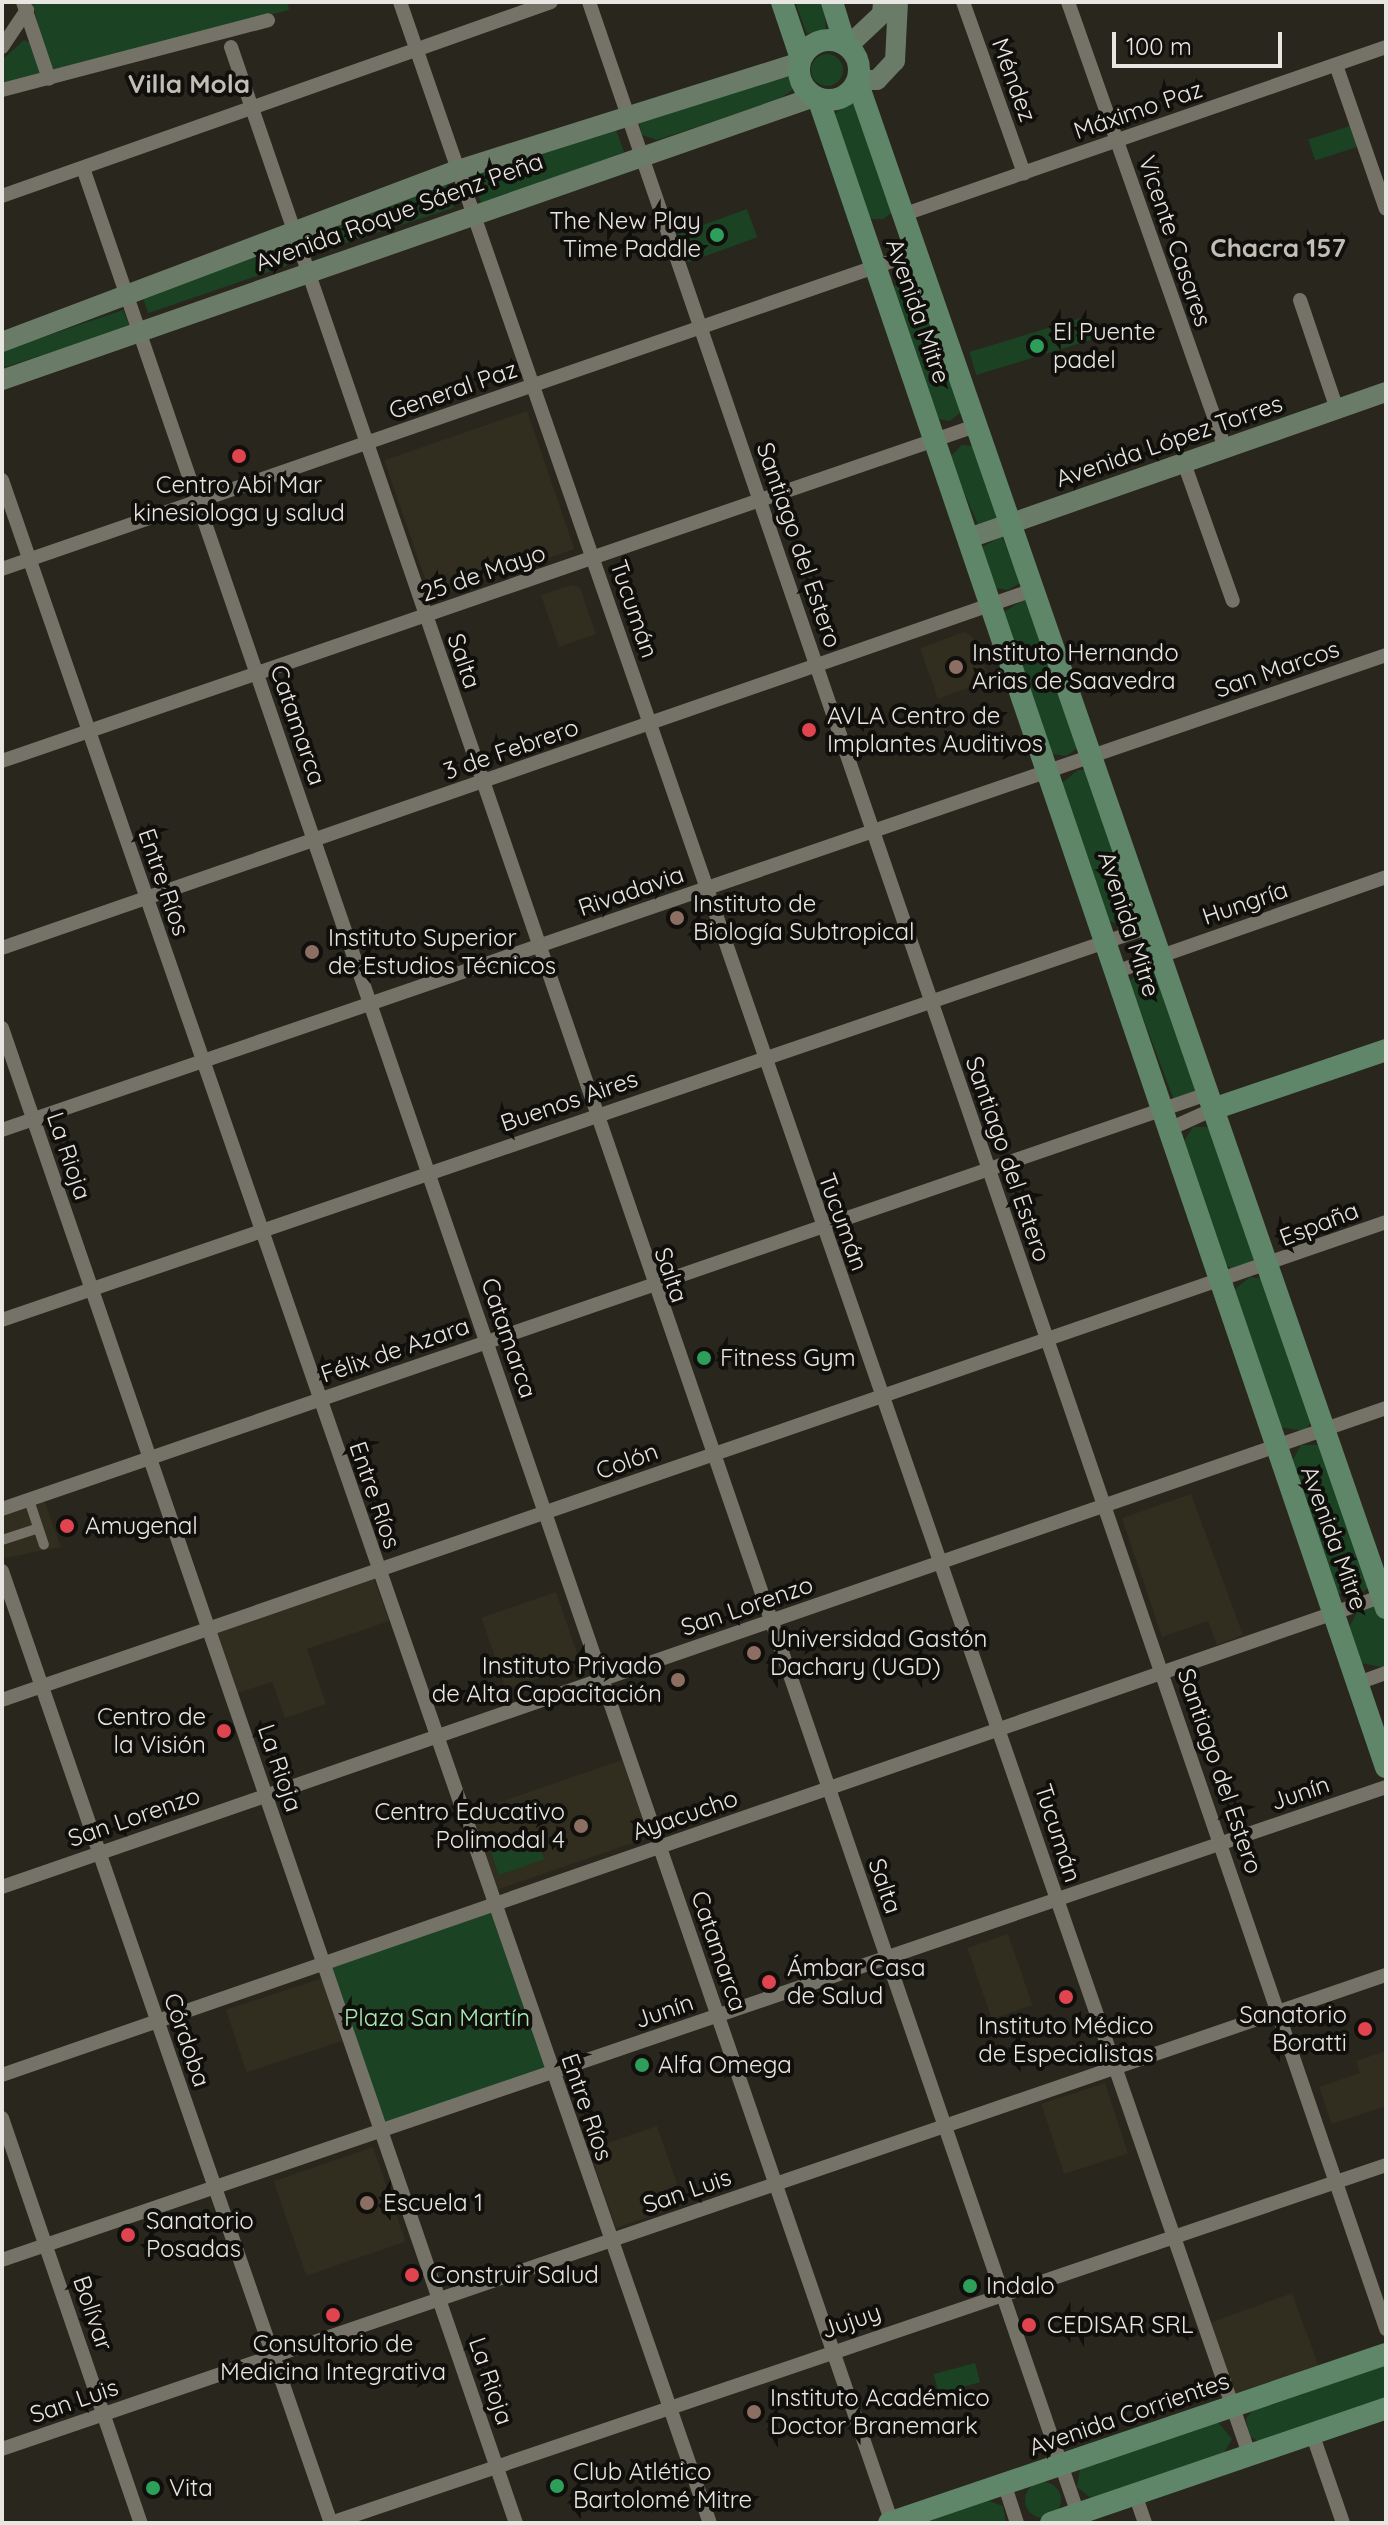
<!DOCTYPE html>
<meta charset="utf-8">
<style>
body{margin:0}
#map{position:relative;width:1388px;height:2525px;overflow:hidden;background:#29261e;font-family:Quicksand,sans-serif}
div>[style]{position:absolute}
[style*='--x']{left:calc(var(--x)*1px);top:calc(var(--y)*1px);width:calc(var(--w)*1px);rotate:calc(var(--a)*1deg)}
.built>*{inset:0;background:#312d1f;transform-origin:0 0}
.green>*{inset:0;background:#1a4223;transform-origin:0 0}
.round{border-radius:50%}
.pedestrian>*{height:10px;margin:-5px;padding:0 5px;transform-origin:5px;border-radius:5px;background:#757268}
.minor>*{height:14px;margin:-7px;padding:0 7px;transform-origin:7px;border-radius:7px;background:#757268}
.secondary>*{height:20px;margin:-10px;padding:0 10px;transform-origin:10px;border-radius:10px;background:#6a7c68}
.primary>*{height:22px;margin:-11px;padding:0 11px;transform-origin:11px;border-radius:11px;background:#5f8668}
.primary>.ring{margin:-11px;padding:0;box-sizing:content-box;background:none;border:22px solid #5f8668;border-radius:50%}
.dots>*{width:22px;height:22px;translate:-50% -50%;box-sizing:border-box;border:4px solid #100f0c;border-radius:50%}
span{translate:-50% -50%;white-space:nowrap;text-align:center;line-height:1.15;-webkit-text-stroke:8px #100f0c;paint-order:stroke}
.street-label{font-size:24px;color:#e8e6e1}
.poi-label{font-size:24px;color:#e8e6e1}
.right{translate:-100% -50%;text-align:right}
.left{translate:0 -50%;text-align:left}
.park-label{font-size:24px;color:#a6ebb1}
.neighbourhood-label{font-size:26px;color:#c1beb4;font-weight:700}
.frame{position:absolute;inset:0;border:4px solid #e8e6e1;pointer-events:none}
.scale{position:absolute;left:1112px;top:32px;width:170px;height:36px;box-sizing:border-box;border:4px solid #e8e6e1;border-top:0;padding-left:10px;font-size:24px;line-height:28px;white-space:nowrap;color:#e8e6e1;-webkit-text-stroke:6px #100f0c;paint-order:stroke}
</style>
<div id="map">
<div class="built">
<div style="left:527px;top:411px;width:146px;height:151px;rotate:71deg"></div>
<div style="clip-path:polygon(571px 585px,580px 588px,596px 634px,559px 647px,541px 595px)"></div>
<div style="clip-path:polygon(964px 632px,973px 637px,990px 680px,938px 699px,920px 648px)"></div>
<div style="clip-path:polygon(1191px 1494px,1243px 1635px,1217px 1645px,1208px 1621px,1162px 1637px,1122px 1518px)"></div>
<div style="clip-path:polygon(44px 1500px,61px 1547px,5px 1558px,2px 1515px)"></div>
<div style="clip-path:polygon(372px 1573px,389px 1621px,307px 1649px,326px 1704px,285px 1718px,272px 1682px,237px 1693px,214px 1627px)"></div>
<div style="left:556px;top:1592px;width:76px;height:79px;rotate:71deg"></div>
<div style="left:622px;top:1760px;width:82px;height:161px;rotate:71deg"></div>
<div style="left:1008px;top:1934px;width:75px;height:43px;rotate:71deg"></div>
<div style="left:323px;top:1978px;width:66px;height:102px;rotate:72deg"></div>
<div style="clip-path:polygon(1386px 2051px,1386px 2106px,1332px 2124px,1319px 2087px,1360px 2073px,1356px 2061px)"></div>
<div style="left:1105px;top:2083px;width:74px;height:67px;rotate:72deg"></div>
<div style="left:657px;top:2126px;width:83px;height:72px;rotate:71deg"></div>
<div style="left:373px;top:2147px;width:100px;height:105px;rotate:71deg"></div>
<div style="left:1292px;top:2293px;width:81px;height:90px;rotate:70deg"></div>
</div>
<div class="green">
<div style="clip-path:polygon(32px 2px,288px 2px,289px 10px,52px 75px)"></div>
<div style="clip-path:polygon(795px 2px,824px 2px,826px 31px,807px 34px)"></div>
<div style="clip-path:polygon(24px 40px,34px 44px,43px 74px,2px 84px,2px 60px)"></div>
<div class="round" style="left:811px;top:54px;width:32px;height:32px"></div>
<div style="clip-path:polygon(790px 69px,795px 88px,778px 100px,657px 140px,642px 135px,638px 119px)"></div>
<div style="clip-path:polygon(847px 104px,854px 104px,893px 212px,883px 219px,870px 219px,831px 117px)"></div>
<div style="left:614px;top:124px;width:30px;height:152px;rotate:70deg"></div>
<div style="left:1353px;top:125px;width:22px;height:47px;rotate:72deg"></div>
<div style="left:446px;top:183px;width:26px;height:154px;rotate:72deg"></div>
<div style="left:747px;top:209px;width:30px;height:74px;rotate:70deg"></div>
<div style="left:278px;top:239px;width:28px;height:147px;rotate:71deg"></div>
<div style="clip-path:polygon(903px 276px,915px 276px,963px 410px,950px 421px,938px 419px,892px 289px)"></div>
<div style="clip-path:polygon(123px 310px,130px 327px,2px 368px,2px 351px)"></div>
<div style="left:1084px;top:317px;width:24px;height:120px;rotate:73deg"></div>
<div style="clip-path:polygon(962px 445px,974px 446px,999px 517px,979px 527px,949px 458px)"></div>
<div style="clip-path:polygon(1002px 536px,1020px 583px,1008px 590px,994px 588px,979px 549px)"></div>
<div style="clip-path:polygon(1025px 599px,1078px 748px,1066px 756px,1052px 754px,1002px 613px)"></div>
<div style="clip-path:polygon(1078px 770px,1085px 770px,1138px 919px,1126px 927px,1106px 920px,1062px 783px)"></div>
<div style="clip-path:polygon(1145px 968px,1159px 970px,1198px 1091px,1174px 1100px,1129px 981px)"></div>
<div style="clip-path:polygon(1193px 1127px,1213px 1127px,1255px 1263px,1236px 1271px,1223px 1263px,1182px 1144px)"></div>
<div style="clip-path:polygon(1250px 1277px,1264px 1279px,1313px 1419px,1305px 1431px,1278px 1427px,1234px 1290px)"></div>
<div style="clip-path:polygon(1301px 1445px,1322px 1445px,1371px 1585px,1356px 1599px,1336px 1592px,1291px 1463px)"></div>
<div style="clip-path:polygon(1359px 1609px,1373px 1607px,1386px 1616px,1386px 1668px,1361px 1663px,1349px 1627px)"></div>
<div style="left:535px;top:1833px;width:28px;height:48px;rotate:71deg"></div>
<div style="left:492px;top:1909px;width:171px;height:174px;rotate:71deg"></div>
<div style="left:975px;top:2363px;width:20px;height:43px;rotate:75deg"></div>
<div style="clip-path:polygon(1386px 2365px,1386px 2401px,1260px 2442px,1249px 2436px,1246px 2418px,1254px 2409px)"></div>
<div style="clip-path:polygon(1217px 2421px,1232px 2439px,1223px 2454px,1091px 2498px,1077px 2487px,1080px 2469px)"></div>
<div class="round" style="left:1025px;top:2482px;width:36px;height:36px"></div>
<div style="clip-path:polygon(986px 2500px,1003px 2506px,1006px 2523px,918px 2523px)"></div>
</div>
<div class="pedestrian">
<div style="--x:29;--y:1500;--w:47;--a:71.6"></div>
<div style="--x:2;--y:1540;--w:38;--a:-18"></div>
</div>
<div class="minor">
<div style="--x:23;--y:2;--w:81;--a:71.3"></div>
<div style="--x:400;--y:2;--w:2595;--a:70.9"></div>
<div style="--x:589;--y:2;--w:2460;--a:71.09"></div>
<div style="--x:963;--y:2;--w:182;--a:70.4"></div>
<div style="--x:1068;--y:2;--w:474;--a:70.6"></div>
<div style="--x:2;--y:47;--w:45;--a:-56"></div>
<div style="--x:231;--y:47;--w:2608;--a:71.05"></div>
<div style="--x:1336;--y:65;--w:152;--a:70.9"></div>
<div style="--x:2;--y:90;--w:275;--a:-14.7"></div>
<div style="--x:83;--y:168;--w:2490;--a:71.04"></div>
<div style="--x:2;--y:196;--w:582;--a:-19.46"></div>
<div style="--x:905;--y:214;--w:509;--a:-19.15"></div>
<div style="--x:1300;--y:300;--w:115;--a:71.3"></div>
<div style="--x:1184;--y:463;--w:146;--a:70.5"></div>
<div style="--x:2;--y:480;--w:2162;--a:70.89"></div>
<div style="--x:2;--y:569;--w:969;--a:-19.09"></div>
<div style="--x:2;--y:761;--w:1032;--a:-19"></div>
<div style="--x:2;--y:948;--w:1091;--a:-19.15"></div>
<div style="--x:1118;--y:971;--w:284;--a:-19.3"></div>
<div style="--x:2;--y:1028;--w:1581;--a:71.03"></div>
<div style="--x:2;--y:1130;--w:1463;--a:-18.94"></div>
<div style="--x:1167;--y:1130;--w:54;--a:-24.2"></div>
<div style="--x:2;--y:1320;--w:1216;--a:-18.91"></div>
<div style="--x:2;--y:1509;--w:1278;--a:-19"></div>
<div style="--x:2;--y:1571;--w:1007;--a:70.94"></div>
<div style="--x:1358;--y:1683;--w:30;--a:-20"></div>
<div style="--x:2;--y:1700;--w:1464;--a:-19.05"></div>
<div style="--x:2;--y:1887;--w:1465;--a:-19.09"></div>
<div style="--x:2;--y:2075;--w:1465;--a:-19.13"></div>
<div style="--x:2;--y:2118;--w:428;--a:71.1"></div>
<div style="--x:2;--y:2260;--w:1463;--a:-18.87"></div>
<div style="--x:1312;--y:2433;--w:95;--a:71"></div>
<div style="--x:2;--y:2449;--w:1463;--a:-18.91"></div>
<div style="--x:1004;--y:2483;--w:42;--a:72"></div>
<div style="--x:1135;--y:2494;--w:31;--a:71"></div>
<div style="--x:331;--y:2523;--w:1114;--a:-18.74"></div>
</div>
<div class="secondary">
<div style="--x:848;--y:46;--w:47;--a:-43.3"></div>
<div style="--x:882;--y:14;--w:12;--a:-85"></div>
<div style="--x:859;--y:80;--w:18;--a:0"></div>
<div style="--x:877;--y:80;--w:26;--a:-47"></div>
<div style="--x:895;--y:61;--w:59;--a:-87.1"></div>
<div style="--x:2;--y:342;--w:487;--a:-20.7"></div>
<div style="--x:458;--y:170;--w:359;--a:-17.5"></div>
<div style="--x:2;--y:380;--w:860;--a:-19.21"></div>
<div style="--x:969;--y:538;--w:442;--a:-19.3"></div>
</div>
<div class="primary">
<div style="--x:782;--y:2;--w:59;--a:71.3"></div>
<div style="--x:832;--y:2;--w:44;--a:72.8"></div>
<div class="ring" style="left:799px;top:40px;width:38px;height:38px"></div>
<div style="--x:858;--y:84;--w:1613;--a:70.89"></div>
<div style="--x:818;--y:98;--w:1763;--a:71.21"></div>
<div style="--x:1216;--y:1108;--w:180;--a:-18.8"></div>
<div style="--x:889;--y:2523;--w:525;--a:-18.78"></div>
<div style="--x:1051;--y:2523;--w:354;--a:-18.9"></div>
</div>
<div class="dots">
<div style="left:717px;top:235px;background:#2e9e5b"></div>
<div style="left:1037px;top:346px;background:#2e9e5b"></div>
<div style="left:239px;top:456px;background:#e0444e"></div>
<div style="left:956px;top:667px;background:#8d6e63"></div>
<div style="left:809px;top:730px;background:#e0444e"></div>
<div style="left:677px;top:918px;background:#8d6e63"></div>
<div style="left:312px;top:952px;background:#8d6e63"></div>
<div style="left:704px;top:1358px;background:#2e9e5b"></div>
<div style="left:67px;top:1526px;background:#e0444e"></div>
<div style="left:754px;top:1653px;background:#8d6e63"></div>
<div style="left:678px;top:1680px;background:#8d6e63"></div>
<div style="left:224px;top:1731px;background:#e0444e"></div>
<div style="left:581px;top:1826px;background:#8d6e63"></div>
<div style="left:769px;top:1982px;background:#e0444e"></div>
<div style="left:1066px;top:1997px;background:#e0444e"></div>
<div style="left:1365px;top:2029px;background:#e0444e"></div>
<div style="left:642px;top:2065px;background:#2e9e5b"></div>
<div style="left:367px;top:2203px;background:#8d6e63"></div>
<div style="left:128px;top:2235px;background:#e0444e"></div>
<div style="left:412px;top:2275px;background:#e0444e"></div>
<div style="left:970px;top:2286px;background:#2e9e5b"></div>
<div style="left:333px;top:2315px;background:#e0444e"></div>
<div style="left:1029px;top:2325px;background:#e0444e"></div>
<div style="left:754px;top:2412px;background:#8d6e63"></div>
<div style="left:557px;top:2486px;background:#2e9e5b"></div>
<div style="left:153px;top:2488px;background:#2e9e5b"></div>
</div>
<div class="street-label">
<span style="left:1014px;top:80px;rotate:70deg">Méndez</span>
<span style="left:1138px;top:110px;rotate:-19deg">Máximo Paz</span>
<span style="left:399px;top:212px;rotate:-20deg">Avenida Roque Sáenz Peña</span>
<span style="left:1175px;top:241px;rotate:71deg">Vicente Casares</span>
<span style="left:918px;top:311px;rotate:71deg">Avenida Mitre</span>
<span style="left:453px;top:390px;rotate:-19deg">General Paz</span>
<span style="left:1169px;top:441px;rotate:-19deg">Avenida López Torres</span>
<span style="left:799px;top:545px;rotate:71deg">Santiago del Estero</span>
<span style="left:483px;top:573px;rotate:-19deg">25 de Mayo</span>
<span style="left:634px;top:609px;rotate:71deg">Tucumán</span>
<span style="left:464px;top:661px;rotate:71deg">Salta</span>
<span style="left:1277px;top:669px;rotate:-19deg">San Marcos</span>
<span style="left:298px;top:725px;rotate:71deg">Catamarca</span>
<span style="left:511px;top:749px;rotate:-19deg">3 de Febrero</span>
<span style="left:164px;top:882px;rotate:71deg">Entre Ríos</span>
<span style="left:631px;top:891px;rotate:-19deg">Rivadavia</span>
<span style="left:1245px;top:903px;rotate:-19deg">Hungría</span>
<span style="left:1129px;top:924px;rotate:72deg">Avenida Mitre</span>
<span style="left:569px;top:1101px;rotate:-19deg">Buenos Aires</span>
<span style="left:69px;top:1156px;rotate:71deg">La Rioja</span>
<span style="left:1008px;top:1159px;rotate:71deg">Santiago del Estero</span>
<span style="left:843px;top:1222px;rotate:70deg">Tucumán</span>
<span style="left:1319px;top:1224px;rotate:-21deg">España</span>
<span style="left:671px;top:1275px;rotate:71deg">Salta</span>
<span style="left:509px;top:1338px;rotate:71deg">Catamarca</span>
<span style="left:395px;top:1350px;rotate:-19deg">Félix de Azara</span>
<span style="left:627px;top:1461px;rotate:-20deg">Colón</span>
<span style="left:375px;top:1495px;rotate:71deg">Entre Ríos</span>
<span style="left:1334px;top:1538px;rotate:70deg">Avenida Mitre</span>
<span style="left:747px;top:1606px;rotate:-19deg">San Lorenzo</span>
<span style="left:280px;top:1768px;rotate:71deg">La Rioja</span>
<span style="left:1220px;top:1771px;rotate:71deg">Santiago del Estero</span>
<span style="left:1300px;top:1793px;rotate:-19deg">Junín</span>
<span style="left:685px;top:1815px;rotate:-19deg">Ayacucho</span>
<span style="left:134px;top:1817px;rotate:-19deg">San Lorenzo</span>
<span style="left:1058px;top:1833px;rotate:72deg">Tucumán</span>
<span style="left:885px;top:1886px;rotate:71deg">Salta</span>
<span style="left:719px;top:1951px;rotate:71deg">Catamarca</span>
<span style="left:664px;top:2011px;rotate:-19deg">Junín</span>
<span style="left:187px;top:2040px;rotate:71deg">Córdoba</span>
<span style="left:587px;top:2107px;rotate:71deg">Entre Ríos</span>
<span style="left:687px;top:2191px;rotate:-19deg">San Luis</span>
<span style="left:93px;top:2313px;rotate:71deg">Bolívar</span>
<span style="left:851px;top:2321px;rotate:-19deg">Jujuy</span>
<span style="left:491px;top:2381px;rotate:71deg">La Rioja</span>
<span style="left:74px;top:2401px;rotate:-19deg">San Luis</span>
<span style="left:1129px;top:2414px;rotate:-19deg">Avenida Corrientes</span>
</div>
<div class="poi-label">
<span class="right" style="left:701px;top:235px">The New Play<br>Time Paddle</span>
<span class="left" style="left:1053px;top:346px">El Puente<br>padel</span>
<span style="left:239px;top:499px">Centro Abi Mar<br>kinesiologa y salud</span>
<span class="left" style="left:972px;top:667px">Instituto Hernando<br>Arias de Saavedra</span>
<span class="left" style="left:827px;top:730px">AVLA Centro de<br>Implantes Auditivos</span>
<span class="left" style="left:693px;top:918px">Instituto de<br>Biología Subtropical</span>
<span class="left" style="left:328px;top:952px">Instituto Superior<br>de Estudios Técnicos</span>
<span class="left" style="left:720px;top:1358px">Fitness Gym</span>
<span class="left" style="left:85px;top:1526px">Amugenal</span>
<span class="left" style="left:770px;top:1653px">Universidad Gastón<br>Dachary (UGD)</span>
<span class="right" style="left:662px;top:1680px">Instituto Privado<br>de Alta Capacitación</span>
<span class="right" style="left:206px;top:1731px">Centro de<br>la Visión</span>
<span class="right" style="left:565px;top:1826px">Centro Educativo<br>Polimodal 4</span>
<span class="left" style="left:787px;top:1982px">Ámbar Casa<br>de Salud</span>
<span class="right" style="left:1347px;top:2029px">Sanatorio<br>Boratti</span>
<span style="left:1066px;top:2040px">Instituto Médico<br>de Especialistas</span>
<span class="left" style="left:658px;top:2065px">Alfa Omega</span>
<span class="left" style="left:383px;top:2203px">Escuela 1</span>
<span class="left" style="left:146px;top:2235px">Sanatorio<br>Posadas</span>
<span class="left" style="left:430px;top:2275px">Construir Salud</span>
<span class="left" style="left:986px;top:2286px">Indalo</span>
<span class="left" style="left:1047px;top:2325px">CEDISAR SRL</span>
<span style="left:333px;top:2358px">Consultorio de<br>Medicina Integrativa</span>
<span class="left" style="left:770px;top:2412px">Instituto Académico<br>Doctor Branemark</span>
<span class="left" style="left:573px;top:2486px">Club Atlético<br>Bartolomé Mitre</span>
<span class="left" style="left:169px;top:2488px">Vita</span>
</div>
<div class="park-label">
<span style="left:437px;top:2018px">Plaza San Martín</span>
</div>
<div class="neighbourhood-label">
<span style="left:189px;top:84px">Villa Mola</span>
<span style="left:1278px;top:248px">Chacra 157</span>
</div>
<div class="frame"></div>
<div class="scale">100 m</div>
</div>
